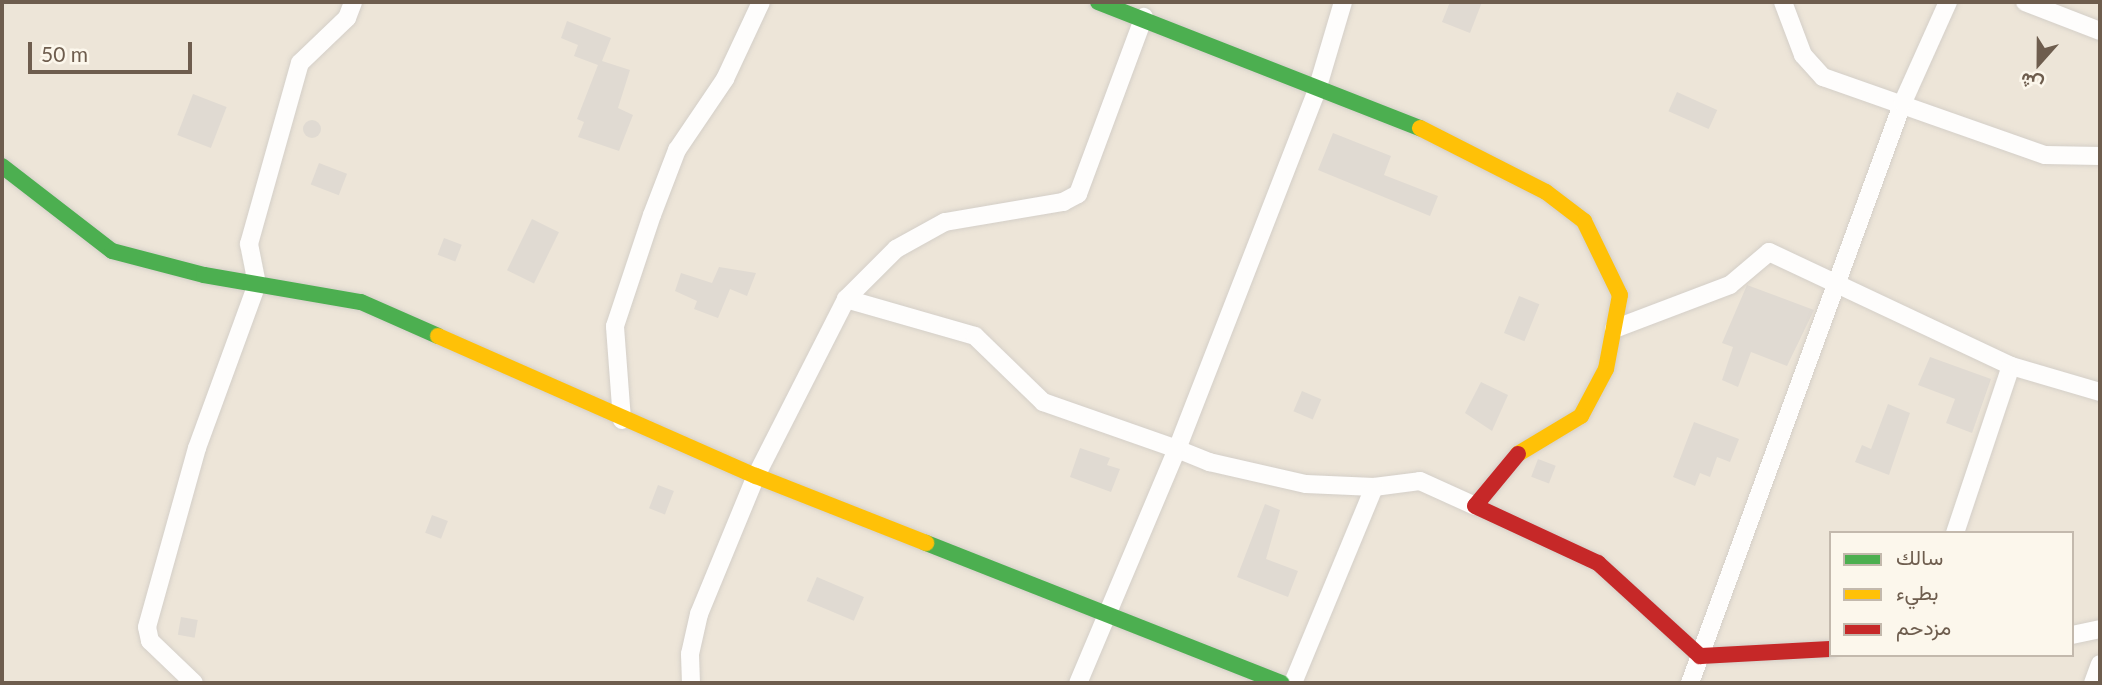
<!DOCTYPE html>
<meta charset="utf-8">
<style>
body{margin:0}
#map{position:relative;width:2102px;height:685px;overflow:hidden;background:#f5f2ea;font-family:Lato,Vazirmatn,sans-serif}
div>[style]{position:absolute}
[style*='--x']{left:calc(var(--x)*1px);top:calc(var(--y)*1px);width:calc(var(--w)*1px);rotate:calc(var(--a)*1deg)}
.residential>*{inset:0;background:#ede5d8}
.building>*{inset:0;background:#e0dad2;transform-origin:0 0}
.round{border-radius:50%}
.roads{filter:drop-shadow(0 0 2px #d4cfc8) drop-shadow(0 0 2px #d4cfc8)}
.street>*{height:18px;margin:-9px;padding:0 9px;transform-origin:9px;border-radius:9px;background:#fefdfc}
.fast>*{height:16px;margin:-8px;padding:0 8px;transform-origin:8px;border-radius:8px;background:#4caf50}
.slow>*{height:16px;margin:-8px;padding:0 8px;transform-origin:8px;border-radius:8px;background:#ffc107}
.jam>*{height:16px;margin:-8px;padding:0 8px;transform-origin:8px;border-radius:8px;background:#c62828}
span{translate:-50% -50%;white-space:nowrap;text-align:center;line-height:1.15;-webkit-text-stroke:5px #fcf7ec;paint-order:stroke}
.frame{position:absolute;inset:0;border:4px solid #6e5d4e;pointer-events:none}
.legend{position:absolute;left:1829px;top:531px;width:245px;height:126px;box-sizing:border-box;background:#fcf7ec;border:2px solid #c3b9ad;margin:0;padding:9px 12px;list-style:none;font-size:21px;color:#6e5d4e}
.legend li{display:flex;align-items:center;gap:14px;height:35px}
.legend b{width:35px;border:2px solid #c3b9ad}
.north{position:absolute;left:2004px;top:28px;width:70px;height:70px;-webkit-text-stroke:5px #fcf7ec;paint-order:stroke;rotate:201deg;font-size:19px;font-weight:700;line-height:28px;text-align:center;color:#6e5d4e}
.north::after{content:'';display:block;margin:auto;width:24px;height:32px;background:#6e5d4e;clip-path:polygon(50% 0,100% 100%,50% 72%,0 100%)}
.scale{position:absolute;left:28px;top:42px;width:164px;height:32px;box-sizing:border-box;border:4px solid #6e5d4e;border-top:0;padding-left:9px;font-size:21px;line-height:24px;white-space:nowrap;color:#6e5d4e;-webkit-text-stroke:5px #fcf7ec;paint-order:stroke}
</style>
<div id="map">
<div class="residential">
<div style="clip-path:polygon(evenodd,2px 2px,2100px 2px,2100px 683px,2px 683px,2px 2px,1831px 533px,2072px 533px,2072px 655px,1831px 655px,1831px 533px)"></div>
</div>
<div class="building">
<div style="clip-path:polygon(1450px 2px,1482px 2px,1470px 33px,1442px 22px)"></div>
<div style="clip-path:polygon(567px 21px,611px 38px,602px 61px,630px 70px,618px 108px,633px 115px,619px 151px,578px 137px,584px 122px,577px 119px,598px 65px,574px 56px,578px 45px,561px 38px)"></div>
<div style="left:1677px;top:92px;width:44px;height:21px;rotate:24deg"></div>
<div style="left:193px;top:94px;width:36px;height:44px;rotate:21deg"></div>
<div class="round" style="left:303px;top:120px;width:18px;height:18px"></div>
<div style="clip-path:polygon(1333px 133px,1391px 156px,1384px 175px,1438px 196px,1430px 216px,1318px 170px)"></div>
<div style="left:319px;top:163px;width:30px;height:23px;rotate:21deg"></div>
<div style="left:532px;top:219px;width:30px;height:57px;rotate:26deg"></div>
<div style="left:444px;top:238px;width:19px;height:18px;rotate:21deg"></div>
<div style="clip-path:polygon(719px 267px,756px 273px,747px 296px,730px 289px,718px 318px,694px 309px,697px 301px,675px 291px,681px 273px,712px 283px)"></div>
<div style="clip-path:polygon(1747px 285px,1814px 310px,1787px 366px,1751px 352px,1738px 387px,1722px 380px,1733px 347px,1722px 343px)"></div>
<div style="left:1519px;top:296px;width:22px;height:40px;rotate:22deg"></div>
<div style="clip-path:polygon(1930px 357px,1991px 379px,1972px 433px,1946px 423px,1955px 399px,1918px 385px)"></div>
<div style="clip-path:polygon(1481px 382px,1508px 395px,1492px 431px,1465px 413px)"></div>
<div style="left:1302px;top:391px;width:21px;height:22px;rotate:23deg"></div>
<div style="clip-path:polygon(1888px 404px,1910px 413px,1889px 475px,1855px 462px,1862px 445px,1871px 449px)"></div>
<div style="clip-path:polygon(1694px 422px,1739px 439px,1730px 462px,1717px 457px,1710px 477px,1700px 473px,1695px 486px,1673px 477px)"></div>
<div style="clip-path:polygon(1080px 448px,1110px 458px,1107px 465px,1120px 469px,1111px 492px,1070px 477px)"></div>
<div style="left:1538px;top:459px;width:19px;height:19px;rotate:21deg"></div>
<div style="left:658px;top:485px;width:17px;height:25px;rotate:21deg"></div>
<div style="clip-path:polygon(1265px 504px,1280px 510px,1266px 559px,1298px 571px,1288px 597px,1237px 577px)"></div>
<div style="left:432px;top:515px;width:17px;height:19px;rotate:21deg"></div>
<div style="left:817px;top:577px;width:51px;height:26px;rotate:23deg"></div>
<div style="left:181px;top:617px;width:17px;height:18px;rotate:10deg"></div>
</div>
<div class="roads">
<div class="street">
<div style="--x:1343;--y:2;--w:92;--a:106.5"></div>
<div style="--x:1317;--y:90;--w:385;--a:111.3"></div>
<div style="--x:1177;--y:449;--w:35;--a:22"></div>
<div style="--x:1209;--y:462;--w:99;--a:12.8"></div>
<div style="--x:1306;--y:484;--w:68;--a:2.5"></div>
<div style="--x:1374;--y:487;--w:46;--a:-7.4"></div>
<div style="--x:1420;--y:481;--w:60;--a:24.4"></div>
<div style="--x:1783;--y:2;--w:57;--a:69.3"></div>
<div style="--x:1803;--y:55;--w:30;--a:48"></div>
<div style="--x:1823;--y:77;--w:235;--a:19.4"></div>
<div style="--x:2045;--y:155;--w:55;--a:1"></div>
<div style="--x:2025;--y:2;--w:80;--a:21.1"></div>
<div style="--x:846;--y:299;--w:134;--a:16"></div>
<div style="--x:975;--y:336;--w:95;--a:44.1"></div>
<div style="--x:1043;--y:402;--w:142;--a:19.3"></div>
<div style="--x:1177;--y:449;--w:254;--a:112.9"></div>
<div style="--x:1614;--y:329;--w:124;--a:-20.8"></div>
<div style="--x:1730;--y:285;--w:51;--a:-40.2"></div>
<div style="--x:1769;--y:252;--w:268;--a:25.2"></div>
<div style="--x:2011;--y:366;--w:93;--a:16.3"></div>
<div style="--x:622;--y:420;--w:94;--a:-94.3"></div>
<div style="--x:615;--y:326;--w:117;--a:-71.6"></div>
<div style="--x:652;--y:215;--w:70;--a:-69"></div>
<div style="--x:677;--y:150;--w:86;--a:-55.9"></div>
<div style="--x:725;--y:79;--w:85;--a:-64.9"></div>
<div style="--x:1955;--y:533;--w:176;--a:-71.5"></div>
<div style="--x:2072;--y:635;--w:29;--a:-12"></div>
<div style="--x:194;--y:683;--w:61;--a:-136.3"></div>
<div style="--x:150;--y:641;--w:14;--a:-102"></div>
<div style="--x:147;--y:627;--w:186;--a:-74.4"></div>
<div style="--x:197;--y:448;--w:175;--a:-69.9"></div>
<div style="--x:257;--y:284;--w:41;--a:-101.3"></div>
<div style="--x:249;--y:244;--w:188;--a:-74.3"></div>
<div style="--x:300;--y:63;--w:65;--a:-43.8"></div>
<div style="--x:347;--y:18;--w:17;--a:-69"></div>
<div style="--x:691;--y:683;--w:29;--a:-92"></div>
<div style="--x:690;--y:654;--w:41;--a:-77.3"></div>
<div style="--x:699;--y:614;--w:149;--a:-67.6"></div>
<div style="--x:756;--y:476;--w:199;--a:-63"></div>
<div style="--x:846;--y:299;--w:71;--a:-45"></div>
<div style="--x:896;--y:249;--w:56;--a:-28.9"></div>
<div style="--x:945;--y:222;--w:120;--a:-9.6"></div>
<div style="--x:1063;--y:202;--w:17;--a:-28"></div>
<div style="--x:1078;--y:194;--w:189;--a:-69.6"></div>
<div style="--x:1293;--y:683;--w:212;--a:-67.5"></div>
<div style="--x:1690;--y:683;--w:619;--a:-69.87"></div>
<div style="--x:1903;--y:102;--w:110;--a:-65.8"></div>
<div style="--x:2093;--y:683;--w:20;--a:-70"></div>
</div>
<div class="fast">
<div style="--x:1098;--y:2;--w:346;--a:21.4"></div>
<div style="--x:2;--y:166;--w:139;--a:37.7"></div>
<div style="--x:112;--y:251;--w:95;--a:14.6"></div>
<div style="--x:204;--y:275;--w:159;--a:9.8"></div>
<div style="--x:361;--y:302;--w:84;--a:23.8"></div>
<div style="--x:926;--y:543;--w:382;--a:21.5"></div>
</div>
<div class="slow">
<div style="--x:1420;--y:128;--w:141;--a:26.9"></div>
<div style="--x:1546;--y:192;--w:48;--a:37.3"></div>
<div style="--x:1584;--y:221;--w:82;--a:64.1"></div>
<div style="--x:1620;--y:295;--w:75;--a:100.7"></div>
<div style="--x:1606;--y:369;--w:53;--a:118"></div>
<div style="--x:1581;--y:416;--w:74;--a:148.9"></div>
<div style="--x:438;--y:336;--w:347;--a:23.8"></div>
<div style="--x:756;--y:476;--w:183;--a:21.5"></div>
</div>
<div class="jam">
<div style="--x:1518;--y:454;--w:67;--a:129.6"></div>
<div style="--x:1475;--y:506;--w:136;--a:24.9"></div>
<div style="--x:1598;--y:563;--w:138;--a:42.4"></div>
<div style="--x:1700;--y:656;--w:131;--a:-3.1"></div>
</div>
</div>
<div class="frame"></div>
<ul class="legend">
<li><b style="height:9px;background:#4caf50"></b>سالك</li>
<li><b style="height:9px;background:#ffc107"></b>بطيء</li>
<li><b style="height:9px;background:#c62828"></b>مزدحم</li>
</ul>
<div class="north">ش</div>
<div class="scale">50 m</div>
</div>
